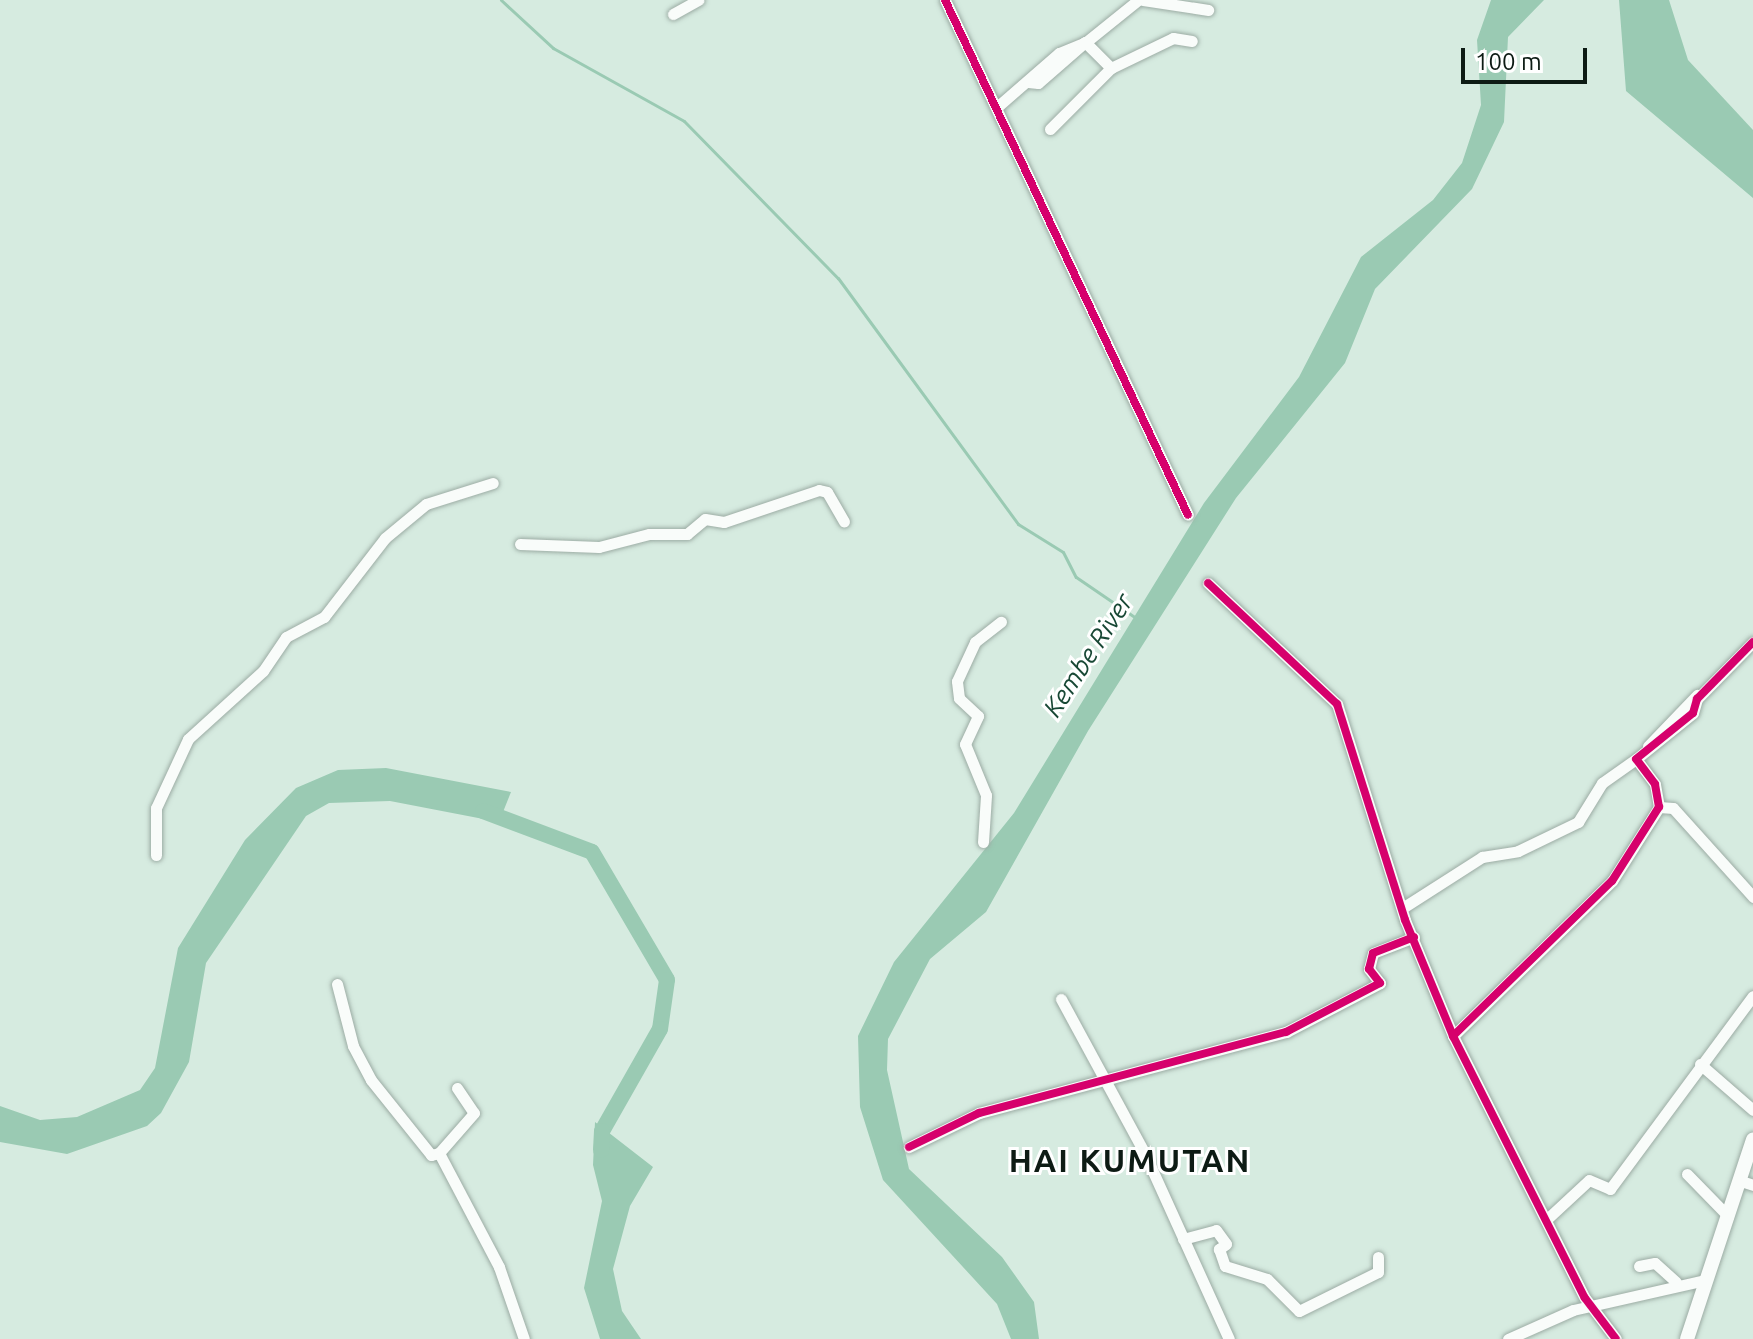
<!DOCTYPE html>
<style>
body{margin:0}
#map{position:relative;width:1753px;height:1339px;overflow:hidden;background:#d6ebe0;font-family:Ubuntu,sans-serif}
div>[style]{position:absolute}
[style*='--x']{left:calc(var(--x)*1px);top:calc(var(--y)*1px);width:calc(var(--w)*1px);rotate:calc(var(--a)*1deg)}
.water>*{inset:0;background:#9acab3}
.stream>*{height:3px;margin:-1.5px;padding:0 1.5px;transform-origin:1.5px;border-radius:1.5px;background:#9acab3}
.river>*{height:16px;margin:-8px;padding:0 8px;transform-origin:8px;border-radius:8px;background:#9acab3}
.roads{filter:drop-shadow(0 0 2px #9caca4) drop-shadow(0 0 2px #9caca4)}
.minor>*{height:11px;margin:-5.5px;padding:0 5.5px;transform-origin:5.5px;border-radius:5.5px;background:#f9fcfa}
.major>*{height:14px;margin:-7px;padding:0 7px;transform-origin:7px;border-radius:7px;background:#f9fcfa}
.cycleway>*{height:8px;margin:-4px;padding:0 4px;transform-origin:4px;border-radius:4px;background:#d6006c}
span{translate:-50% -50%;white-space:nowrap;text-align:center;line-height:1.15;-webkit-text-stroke:6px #fff;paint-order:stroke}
.water-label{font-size:26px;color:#184835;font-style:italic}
.district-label{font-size:32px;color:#0d1b14;font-weight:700;letter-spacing:2px}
.scale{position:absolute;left:1461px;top:48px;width:126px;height:36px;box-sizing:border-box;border:4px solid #0d1b14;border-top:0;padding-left:10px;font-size:24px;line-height:28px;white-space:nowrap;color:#0d1b14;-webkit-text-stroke:6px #fff;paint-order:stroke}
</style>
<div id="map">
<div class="water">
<div style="clip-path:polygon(1491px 0,1544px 0,1508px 37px,1504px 122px,1472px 189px,1375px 289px,1345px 363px,1236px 498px,1088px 731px,986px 912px,930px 959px,888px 1039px,887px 1070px,909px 1169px,1002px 1257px,1034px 1302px,1039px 1339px,1011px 1339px,997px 1304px,883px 1180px,860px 1107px,858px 1036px,894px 962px,1014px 813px,1204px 503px,1299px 377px,1361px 257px,1433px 200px,1462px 163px,1481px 105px,1477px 40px)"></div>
<div style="clip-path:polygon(1619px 0,1669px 0,1688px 60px,1753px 130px,1753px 198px,1626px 91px)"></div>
<div style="clip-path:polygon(386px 768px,511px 792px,499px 822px,390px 801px,329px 803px,306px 816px,206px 963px,189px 1062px,161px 1113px,147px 1126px,67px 1154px,0 1142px,0 1106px,40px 1120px,77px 1117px,140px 1090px,155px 1068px,178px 948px,245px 840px,296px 788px,338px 770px)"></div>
<div style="clip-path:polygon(595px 1122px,653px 1167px,630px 1206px,613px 1269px,622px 1311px,641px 1339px,600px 1339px,584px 1288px,602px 1201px,593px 1165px)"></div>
</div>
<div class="stream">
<div style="--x:501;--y:0;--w:71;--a:42.7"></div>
<div style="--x:553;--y:48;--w:150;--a:29.1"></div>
<div style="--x:684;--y:121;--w:220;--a:45.6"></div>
<div style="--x:838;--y:278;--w:305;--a:53.8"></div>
<div style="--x:1018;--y:524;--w:53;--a:31.9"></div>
<div style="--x:1063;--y:552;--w:28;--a:63"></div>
<div style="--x:1076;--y:577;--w:73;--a:34.3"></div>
</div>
<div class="river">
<div style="--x:483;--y:811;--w:116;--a:20.6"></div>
<div style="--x:592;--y:852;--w:148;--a:59.6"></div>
<div style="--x:667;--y:980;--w:49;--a:98.1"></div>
<div style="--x:660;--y:1029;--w:117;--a:119.6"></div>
<div style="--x:602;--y:1131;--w:19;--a:93"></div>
</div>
<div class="roads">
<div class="minor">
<div style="--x:945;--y:0;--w:569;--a:64.74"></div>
<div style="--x:1143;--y:0;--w:66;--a:8.7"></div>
<div style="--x:673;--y:14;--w:29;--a:-29"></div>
<div style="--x:1028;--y:82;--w:10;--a:6"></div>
<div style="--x:1038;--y:83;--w:62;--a:-41.1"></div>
<div style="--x:1085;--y:42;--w:37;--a:45"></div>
<div style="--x:1111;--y:68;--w:69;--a:-25.8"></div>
<div style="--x:1173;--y:38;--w:19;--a:9"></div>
<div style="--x:997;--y:107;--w:82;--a:-41.1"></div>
<div style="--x:1059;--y:53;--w:29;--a:-22"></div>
<div style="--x:1086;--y:42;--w:67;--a:-38.9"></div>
<div style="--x:1050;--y:129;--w:86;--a:-45"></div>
<div style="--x:520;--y:544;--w:79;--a:2.2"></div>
<div style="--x:599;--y:547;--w:52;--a:-14.6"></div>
<div style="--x:649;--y:534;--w:38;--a:0"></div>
<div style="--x:687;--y:534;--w:23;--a:-40"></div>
<div style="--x:705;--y:519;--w:19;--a:9"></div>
<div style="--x:724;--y:522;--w:100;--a:-18.6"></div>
<div style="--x:819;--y:490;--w:8;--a:14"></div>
<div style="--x:827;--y:492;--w:34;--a:60"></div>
<div style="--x:1208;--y:583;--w:177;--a:43.2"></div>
<div style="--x:1337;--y:704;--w:226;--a:72.5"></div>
<div style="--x:1405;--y:920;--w:126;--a:67.5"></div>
<div style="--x:1453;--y:1036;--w:293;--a:63.3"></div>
<div style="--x:1585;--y:1298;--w:51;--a:52.9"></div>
<div style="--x:1648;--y:746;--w:71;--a:-46.1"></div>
<div style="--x:1659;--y:807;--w:14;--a:4"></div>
<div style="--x:1673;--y:808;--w:120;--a:48"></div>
<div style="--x:983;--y:842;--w:47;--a:-86.3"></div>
<div style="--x:986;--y:795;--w:55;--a:-112.4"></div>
<div style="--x:965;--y:744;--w:31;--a:-65"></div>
<div style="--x:978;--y:716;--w:26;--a:-137"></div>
<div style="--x:959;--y:698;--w:17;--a:-97"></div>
<div style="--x:957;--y:681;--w:43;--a:-65.2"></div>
<div style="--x:975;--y:642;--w:33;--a:-38"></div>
<div style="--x:156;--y:855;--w:47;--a:-90"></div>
<div style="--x:156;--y:808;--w:76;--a:-65.1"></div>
<div style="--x:188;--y:739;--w:101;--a:-42.2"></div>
<div style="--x:263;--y:671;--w:41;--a:-55.9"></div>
<div style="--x:286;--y:637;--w:43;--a:-27.8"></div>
<div style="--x:324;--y:617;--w:100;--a:-52.3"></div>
<div style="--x:385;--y:538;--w:53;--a:-39.7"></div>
<div style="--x:426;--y:504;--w:70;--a:-17.4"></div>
<div style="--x:1404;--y:907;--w:93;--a:-32.7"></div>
<div style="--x:1482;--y:857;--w:36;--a:-9"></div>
<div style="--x:1518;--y:851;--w:67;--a:-25.8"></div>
<div style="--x:1578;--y:822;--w:46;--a:-58.4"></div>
<div style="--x:1602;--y:783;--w:42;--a:-35.2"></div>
<div style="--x:337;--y:984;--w:64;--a:75.5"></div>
<div style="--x:353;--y:1046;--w:38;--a:62"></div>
<div style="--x:371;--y:1080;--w:96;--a:51.3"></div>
<div style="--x:431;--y:1155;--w:8;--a:-14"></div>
<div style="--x:1061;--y:999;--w:176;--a:61.5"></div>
<div style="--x:1145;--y:1154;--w:203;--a:65.6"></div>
<div style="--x:1453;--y:1036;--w:222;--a:-44.3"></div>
<div style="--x:1612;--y:881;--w:88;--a:-57.6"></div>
<div style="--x:1659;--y:807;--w:23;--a:-100"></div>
<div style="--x:1655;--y:784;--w:31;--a:-127"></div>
<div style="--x:1636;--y:759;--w:73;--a:-38.9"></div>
<div style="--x:1693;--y:713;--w:15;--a:-74"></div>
<div style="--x:1697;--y:699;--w:80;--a:-45.5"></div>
<div style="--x:1700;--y:1064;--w:70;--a:41"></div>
<div style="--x:457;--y:1088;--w:30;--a:56"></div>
<div style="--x:474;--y:1113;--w:53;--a:131.2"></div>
<div style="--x:439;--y:1153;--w:129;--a:62.2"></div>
<div style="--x:499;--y:1267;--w:76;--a:70.9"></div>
<div style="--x:909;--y:1147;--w:78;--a:-25.9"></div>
<div style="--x:979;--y:1113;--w:318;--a:-14.8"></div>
<div style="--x:1286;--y:1032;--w:106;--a:-27.5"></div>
<div style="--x:1380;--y:983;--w:18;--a:-128"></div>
<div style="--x:1369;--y:969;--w:16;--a:-76"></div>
<div style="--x:1373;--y:953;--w:44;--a:-21.3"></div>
<div style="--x:1687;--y:1174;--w:59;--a:45.7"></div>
<div style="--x:1741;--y:1181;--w:13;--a:18"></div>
<div style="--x:1547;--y:1219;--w:57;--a:-42.9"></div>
<div style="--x:1589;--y:1180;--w:23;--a:23"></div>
<div style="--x:1610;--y:1189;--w:240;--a:-53.5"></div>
<div style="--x:1183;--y:1239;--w:34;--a:-15"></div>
<div style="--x:1216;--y:1230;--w:17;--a:54"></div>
<div style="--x:1226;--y:1244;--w:9;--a:144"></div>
<div style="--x:1219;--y:1249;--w:18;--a:71"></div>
<div style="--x:1225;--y:1266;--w:44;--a:17.2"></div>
<div style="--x:1267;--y:1279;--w:45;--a:45"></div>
<div style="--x:1299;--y:1311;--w:88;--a:-26.3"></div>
<div style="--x:1378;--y:1272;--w:15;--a:-90"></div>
<div style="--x:1639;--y:1266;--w:16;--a:-11"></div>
<div style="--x:1655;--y:1263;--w:28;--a:42"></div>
<div style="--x:1508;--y:1339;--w:71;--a:-24"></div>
<div style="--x:1573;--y:1310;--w:135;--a:-12.8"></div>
</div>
<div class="major">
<div style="--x:1687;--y:1339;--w:210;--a:-71.7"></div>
</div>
</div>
<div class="cycleway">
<div style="--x:945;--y:0;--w:569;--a:64.74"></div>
<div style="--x:1208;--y:583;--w:177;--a:43.2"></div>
<div style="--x:1337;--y:704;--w:226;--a:72.5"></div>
<div style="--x:1405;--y:920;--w:126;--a:67.5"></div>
<div style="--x:1453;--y:1036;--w:293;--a:63.3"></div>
<div style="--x:1585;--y:1298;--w:51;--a:52.9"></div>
<div style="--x:1453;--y:1036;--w:222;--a:-44.3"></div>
<div style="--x:1612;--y:881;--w:88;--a:-57.6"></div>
<div style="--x:1659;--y:807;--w:23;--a:-100"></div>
<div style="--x:1655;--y:784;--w:31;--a:-127"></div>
<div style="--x:1636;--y:759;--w:73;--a:-38.9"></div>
<div style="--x:1693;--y:713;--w:15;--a:-74"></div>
<div style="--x:1697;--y:699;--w:80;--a:-45.5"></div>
<div style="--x:909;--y:1147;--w:78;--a:-25.9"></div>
<div style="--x:979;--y:1113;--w:318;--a:-14.8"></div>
<div style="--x:1286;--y:1032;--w:106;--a:-27.5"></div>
<div style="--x:1380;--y:983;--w:18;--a:-128"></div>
<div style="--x:1369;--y:969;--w:16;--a:-76"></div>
<div style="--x:1373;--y:953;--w:44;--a:-21.3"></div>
</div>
<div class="water-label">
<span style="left:1088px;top:655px;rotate:-57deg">Kembe River</span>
</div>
<div class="district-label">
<span style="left:1130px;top:1160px">HAI KUMUTAN</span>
</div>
<div class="scale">100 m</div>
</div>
